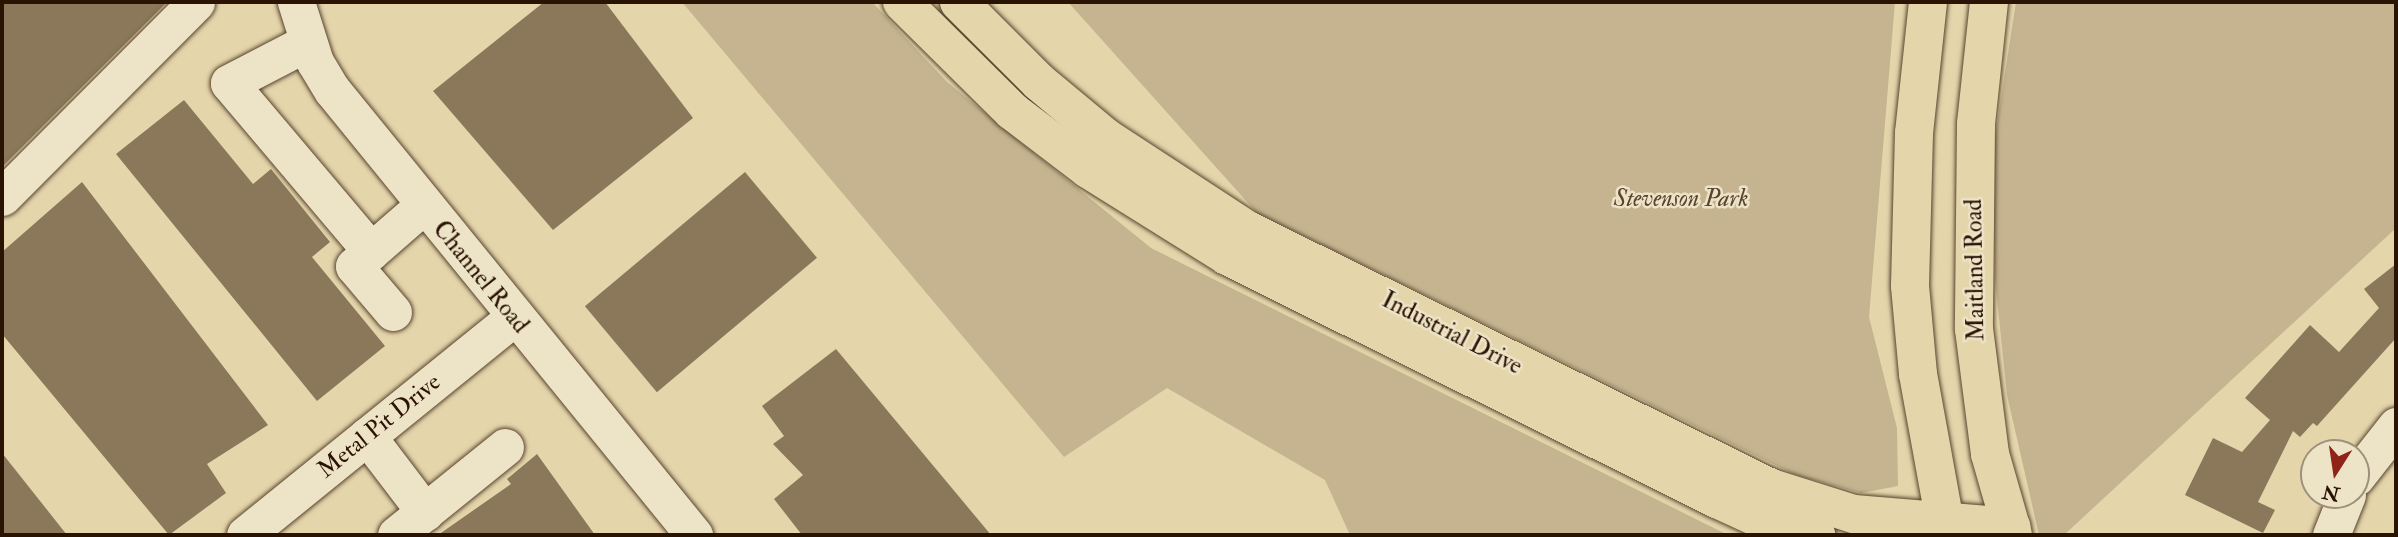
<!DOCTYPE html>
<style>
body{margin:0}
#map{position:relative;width:2398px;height:537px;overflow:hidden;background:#e4d5ab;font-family:"IM FELL Double Pica",serif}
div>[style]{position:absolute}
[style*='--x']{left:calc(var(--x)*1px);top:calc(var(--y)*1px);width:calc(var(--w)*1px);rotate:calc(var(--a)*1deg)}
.green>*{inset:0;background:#c5b48f}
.building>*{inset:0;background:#8b785b;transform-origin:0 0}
.roads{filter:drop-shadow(0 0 2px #59442e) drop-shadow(0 0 2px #59442e)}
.minor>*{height:37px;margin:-18.5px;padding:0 18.5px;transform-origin:18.5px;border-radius:18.5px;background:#ede4c8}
.major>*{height:38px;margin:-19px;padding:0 19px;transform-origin:19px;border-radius:19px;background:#e4d5ab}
.highway>*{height:38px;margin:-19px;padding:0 19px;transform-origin:19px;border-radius:19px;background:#e4d5ab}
span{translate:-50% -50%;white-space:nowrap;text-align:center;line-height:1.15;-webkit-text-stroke:5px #ede4c8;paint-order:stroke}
.park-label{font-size:24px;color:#59432e;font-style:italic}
.street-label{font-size:24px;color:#2b1304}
.frame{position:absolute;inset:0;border:4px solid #2b1304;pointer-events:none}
.north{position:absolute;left:2300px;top:439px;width:70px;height:70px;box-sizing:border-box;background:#ede4c8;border:2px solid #9f907a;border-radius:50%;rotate:192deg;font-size:19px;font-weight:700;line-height:28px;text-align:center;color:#2b1304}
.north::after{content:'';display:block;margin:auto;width:24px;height:32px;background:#8f2418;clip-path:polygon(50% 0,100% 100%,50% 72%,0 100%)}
</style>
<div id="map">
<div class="green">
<div style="clip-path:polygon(682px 2px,872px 2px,947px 82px,1151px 248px,1728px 535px,1350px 535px,1325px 480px,1167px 388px,1064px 457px)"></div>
<div style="clip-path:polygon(1068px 2px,1895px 2px,1869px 317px,1897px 428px,1898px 486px,1861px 493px,1796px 475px,1257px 213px)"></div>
<div style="clip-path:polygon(2016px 2px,2396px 2px,2396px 228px,2064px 535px,2039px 535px,2007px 395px,1995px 279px,1993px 151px)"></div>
</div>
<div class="building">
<div style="clip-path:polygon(2px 2px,167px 2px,2px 167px)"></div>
<div style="clip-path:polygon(544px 2px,605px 2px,693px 118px,553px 230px,433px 91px)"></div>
<div style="clip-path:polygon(184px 100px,253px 184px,271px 169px,330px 242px,312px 257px,385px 346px,317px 401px,116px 154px)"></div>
<div style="left:745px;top:172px;width:112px;height:209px;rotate:50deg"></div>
<div style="clip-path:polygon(82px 182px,268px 425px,207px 464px,226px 493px,169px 535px,2px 334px,2px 252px)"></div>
<div style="clip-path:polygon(2396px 264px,2396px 338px,2317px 426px,2313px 423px,2300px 437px,2293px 431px,2258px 502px,2275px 510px,2263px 533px,2185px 495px,2213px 438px,2242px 452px,2270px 420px,2245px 398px,2310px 325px,2339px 352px,2379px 308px,2364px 289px)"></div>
<div style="clip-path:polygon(836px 349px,991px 535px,802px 535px,774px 499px,803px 475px,773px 444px,784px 436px,762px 406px)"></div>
<div style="clip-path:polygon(2px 453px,67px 535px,2px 535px)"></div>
<div style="clip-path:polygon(537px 454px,595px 535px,438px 535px,511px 484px,507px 479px)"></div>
</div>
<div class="roads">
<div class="minor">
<div style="--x:296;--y:2;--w:63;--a:72.4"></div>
<div style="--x:315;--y:62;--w:33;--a:59"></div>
<div style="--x:332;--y:90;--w:574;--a:50.87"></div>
<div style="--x:308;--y:42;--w:89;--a:152.6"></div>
<div style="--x:229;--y:83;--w:220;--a:49.8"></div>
<div style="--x:2;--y:197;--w:275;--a:-45.1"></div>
<div style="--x:393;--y:312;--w:60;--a:-130.3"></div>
<div style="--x:354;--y:266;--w:93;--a:-41.1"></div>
<div style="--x:367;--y:436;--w:96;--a:52.7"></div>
<div style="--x:2356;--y:477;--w:65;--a:-51.9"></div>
<div style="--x:245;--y:535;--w:346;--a:-39"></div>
<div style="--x:396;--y:535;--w:140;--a:-38.9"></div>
<div style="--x:2331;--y:535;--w:43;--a:-68.2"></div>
</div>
<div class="major">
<div style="--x:1928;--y:2;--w:132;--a:96.1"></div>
<div style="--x:1914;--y:133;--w:153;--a:91.5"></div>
<div style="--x:1910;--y:286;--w:88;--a:84.8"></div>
<div style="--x:1918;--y:374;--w:150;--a:79.7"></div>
<div style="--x:1989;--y:2;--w:123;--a:96.1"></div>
<div style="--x:1976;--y:124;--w:205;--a:90.6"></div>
<div style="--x:1974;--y:329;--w:126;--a:82.7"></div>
<div style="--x:1990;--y:454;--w:76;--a:74"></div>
</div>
<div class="highway">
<div style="--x:902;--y:2;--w:155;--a:44.7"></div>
<div style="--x:1012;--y:111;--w:96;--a:37.3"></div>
<div style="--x:1088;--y:169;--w:164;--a:32"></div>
<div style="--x:1227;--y:256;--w:547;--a:26.38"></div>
<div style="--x:1717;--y:499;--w:69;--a:24.7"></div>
<div style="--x:1780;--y:528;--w:37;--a:11"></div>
<div style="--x:959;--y:2;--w:113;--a:45"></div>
<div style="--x:1039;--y:82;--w:86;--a:39.8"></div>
<div style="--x:1105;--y:137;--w:170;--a:33.2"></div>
<div style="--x:1247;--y:230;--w:584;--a:26.21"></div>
<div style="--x:1771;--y:488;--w:87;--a:17.4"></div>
<div style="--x:1854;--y:514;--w:158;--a:4.7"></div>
<div style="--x:2011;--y:527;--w:8;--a:76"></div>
</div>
</div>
<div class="park-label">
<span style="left:1681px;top:199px">Stevenson Park</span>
</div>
<div class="street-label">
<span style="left:1975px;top:270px;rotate:-91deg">Maitland Road</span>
<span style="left:481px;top:277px;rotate:51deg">Channel Road</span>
<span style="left:1452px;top:333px;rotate:27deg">Industrial Drive</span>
<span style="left:379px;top:426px;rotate:-39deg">Metal Pit Drive</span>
</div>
<div class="frame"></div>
<div class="north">N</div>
</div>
